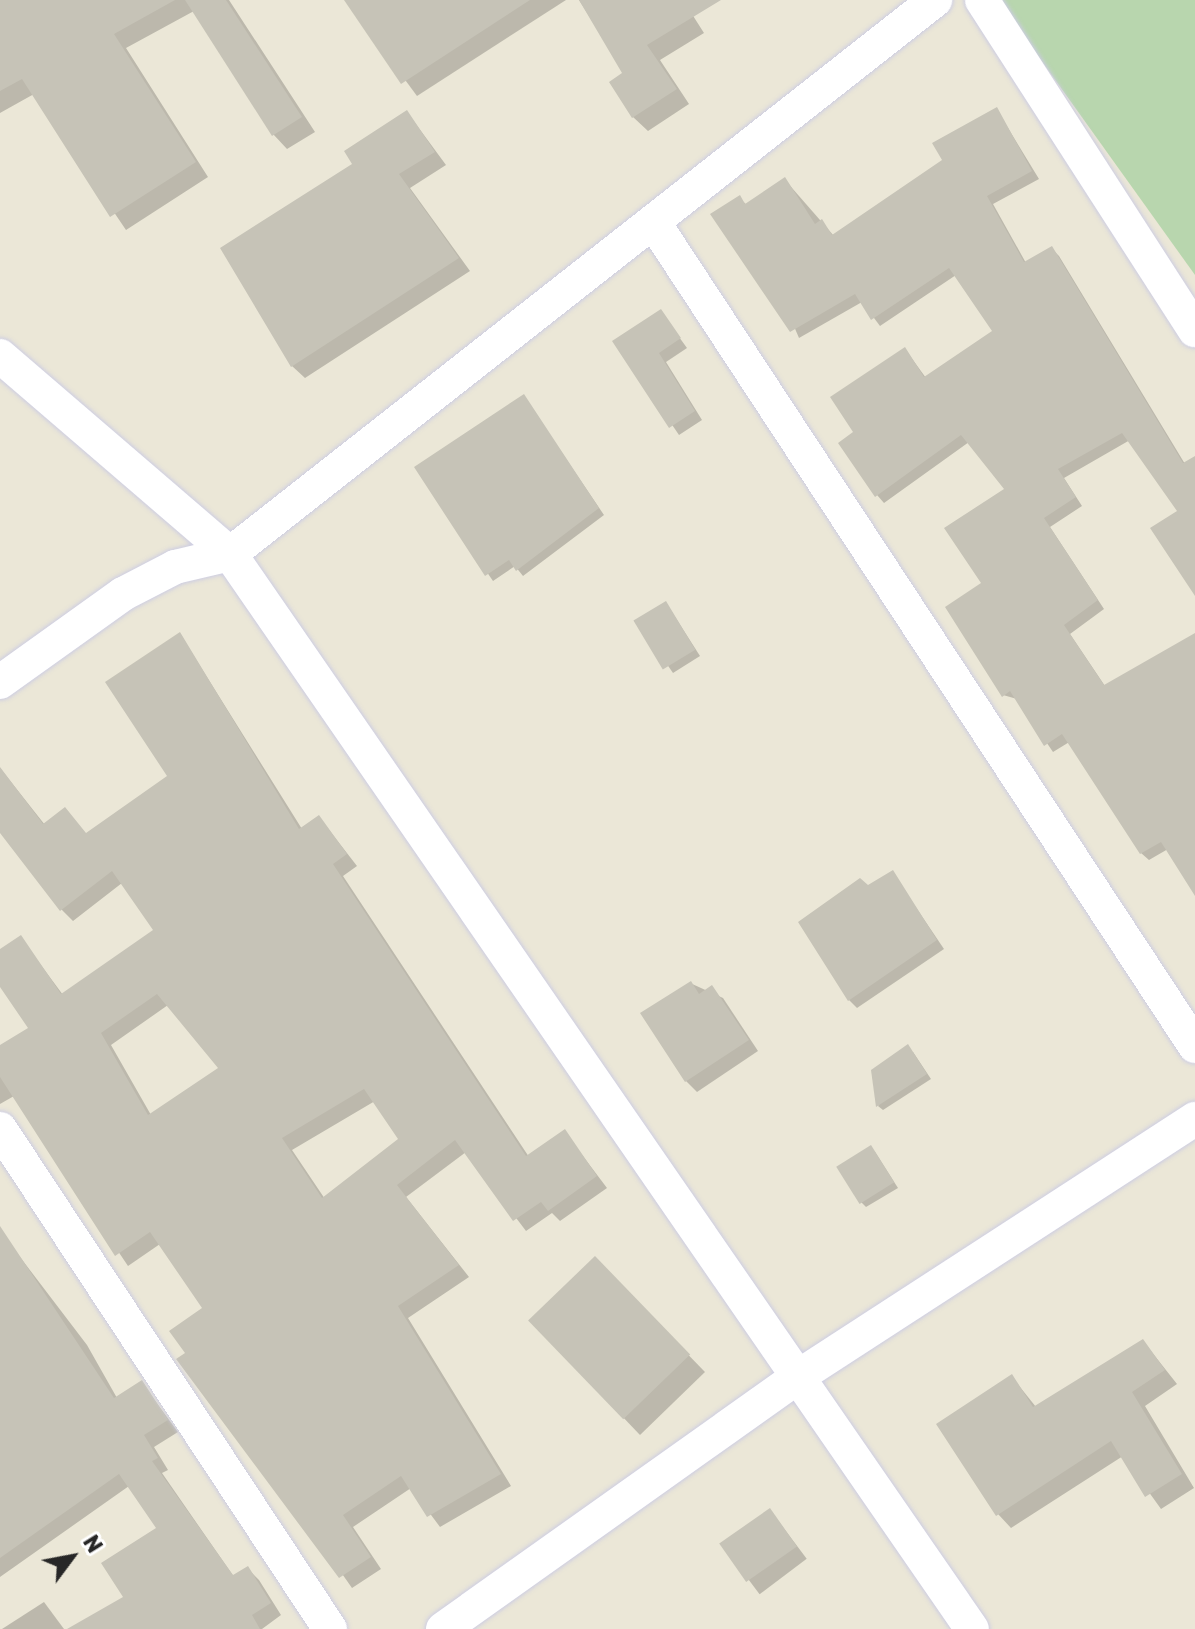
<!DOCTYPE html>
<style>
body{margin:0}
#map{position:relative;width:1195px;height:1629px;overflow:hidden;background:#ebe7d7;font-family:Rubik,sans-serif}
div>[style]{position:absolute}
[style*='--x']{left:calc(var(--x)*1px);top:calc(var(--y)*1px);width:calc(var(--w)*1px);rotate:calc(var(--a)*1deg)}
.cemetery>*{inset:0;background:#b8d6ae}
.shadow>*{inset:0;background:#0003;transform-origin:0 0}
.building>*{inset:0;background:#c6c3b7;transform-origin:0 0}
.roads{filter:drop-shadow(0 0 2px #cdcde2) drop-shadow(0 0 2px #cdcde2)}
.street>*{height:34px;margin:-17px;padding:0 17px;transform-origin:17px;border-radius:17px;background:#fff}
span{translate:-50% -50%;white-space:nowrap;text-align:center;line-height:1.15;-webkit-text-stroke:6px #fff;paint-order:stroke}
.north{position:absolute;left:32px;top:1517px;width:80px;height:80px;-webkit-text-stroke:6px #fff;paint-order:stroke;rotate:58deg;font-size:22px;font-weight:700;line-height:32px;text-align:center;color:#272727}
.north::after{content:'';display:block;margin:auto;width:28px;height:36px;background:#272727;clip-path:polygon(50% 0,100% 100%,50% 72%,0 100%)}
</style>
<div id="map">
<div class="cemetery">
<div style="clip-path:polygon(998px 0,1195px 0,1195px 275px)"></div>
</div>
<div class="shadow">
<div style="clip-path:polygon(0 0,229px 0,315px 132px,287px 149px,273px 134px,194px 11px,126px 48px,208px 177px,126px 230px,34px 94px,0 113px)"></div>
<div style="clip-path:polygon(346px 0,566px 0,417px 96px)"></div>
<div style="clip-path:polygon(579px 0,683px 0,704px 33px,660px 60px,689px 104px,648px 131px,633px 117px,625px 73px)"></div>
<div style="clip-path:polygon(997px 110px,1039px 179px,993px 204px,1026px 263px,1051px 248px,1059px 256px,1185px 464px,1195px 458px,1195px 593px,1180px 511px,1130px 440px,1064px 478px,1082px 506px,1050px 527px,1104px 609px,1070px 634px,1105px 686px,1195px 635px,1195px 893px,1168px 849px,1149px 860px,1141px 853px,1071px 741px,1053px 752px,1017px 699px,1003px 695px,984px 584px,1007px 489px,969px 442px,884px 503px,877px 495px,856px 433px,905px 349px,926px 378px,994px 331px,956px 275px,880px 326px,862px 302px,799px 338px,739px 198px,747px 205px,785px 180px,834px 236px,944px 161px)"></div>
<div style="clip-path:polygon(407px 112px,446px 165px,410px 188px,470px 271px,305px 378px,292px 366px,355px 164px)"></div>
<div style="clip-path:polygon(661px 312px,687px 348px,666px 362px,702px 420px,679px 435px,615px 341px)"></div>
<div style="clip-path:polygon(524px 397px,604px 515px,523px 576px,515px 566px,493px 581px,416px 468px)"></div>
<div style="clip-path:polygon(670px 609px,700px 656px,673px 673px,637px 621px)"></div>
<div style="clip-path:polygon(evenodd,180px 634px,302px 829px,319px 817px,357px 866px,343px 876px,529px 1157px,564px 1131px,607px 1188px,560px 1221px,552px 1213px,526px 1231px,466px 1152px,406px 1197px,469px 1277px,408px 1318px,511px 1486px,440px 1527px,411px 1488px,353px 1527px,381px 1569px,352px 1588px,188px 1354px,205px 1308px,160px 1244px,128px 1266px,14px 1096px,0 1104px,0 1048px,30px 1029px,0 983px,0 951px,21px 938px,63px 995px,156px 930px,122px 883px,73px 921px,62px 910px,0 830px,0 768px,45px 825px,87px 835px,170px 777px,180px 634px,168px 1005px,221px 1069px,151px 1115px,111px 1045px,168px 1005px,180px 634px,375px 1101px,401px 1140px,325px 1199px,292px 1150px,375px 1101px)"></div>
<div style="clip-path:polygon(892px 872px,944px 949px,857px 1008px,849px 1000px,868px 888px)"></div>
<div style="clip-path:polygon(690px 983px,723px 998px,758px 1051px,697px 1092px,686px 1081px)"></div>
<div style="clip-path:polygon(913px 1052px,931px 1079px,883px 1110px,878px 1106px)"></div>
<div style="clip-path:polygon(875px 1152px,898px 1188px,866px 1207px,861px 1202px)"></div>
<div style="clip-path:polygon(7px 1240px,87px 1345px,117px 1398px,142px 1383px,178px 1432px,154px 1447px,168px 1470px,162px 1473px,234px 1577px,248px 1569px,259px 1580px,281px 1615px,262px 1629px,71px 1629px,126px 1598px,158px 1529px,129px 1486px,0 1577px,0 1244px)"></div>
<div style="clip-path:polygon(611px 1275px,705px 1372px,640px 1435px,531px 1321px)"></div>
<div style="clip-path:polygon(1143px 1341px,1177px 1384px,1145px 1406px,1194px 1488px,1161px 1509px,1123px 1456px,1011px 1528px,998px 1514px,1012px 1377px,1036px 1407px)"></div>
<div style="left:770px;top:1510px;width:61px;height:59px;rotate:53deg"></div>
<div style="clip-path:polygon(44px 1602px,64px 1629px,2px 1629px)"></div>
</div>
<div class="building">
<div style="clip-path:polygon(0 0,175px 0,114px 34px,196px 162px,110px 217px,22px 79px,0 91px)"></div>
<div style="clip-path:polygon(185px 0,226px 0,302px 117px,272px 136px)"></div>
<div style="clip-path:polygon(344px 0,530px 0,401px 84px)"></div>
<div style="clip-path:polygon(579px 0,721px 0,647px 45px,677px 89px,632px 118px,609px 82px,622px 73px)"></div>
<div style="clip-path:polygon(997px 107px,1032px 171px,987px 196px,1024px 262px,1052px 246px,1183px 463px,1195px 456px,1195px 596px,1150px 528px,1177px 511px,1122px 433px,1058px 469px,1076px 497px,1044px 518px,1098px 600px,1064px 625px,1104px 685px,1195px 633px,1195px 896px,1161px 842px,1140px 854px,1062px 734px,1044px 746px,1010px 691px,1002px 697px,945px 607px,981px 583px,944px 528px,1004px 489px,961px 435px,875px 497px,838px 443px,853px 432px,830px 397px,905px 347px,924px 377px,992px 331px,949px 268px,871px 320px,855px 294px,790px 332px,710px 214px,740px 195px,745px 204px,785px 177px,815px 224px,822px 219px,832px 235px,942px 160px,932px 143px)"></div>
<div style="clip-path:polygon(407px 110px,435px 152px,399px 174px,459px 258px,291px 367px,220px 248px,352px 164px,344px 151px)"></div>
<div style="clip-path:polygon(661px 309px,681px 338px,659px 353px,695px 411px,669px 428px,612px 341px)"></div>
<div style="clip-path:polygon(524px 394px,599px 508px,516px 571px,509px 560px,485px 576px,414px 467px)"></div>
<div style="left:666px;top:601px;width:57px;height:38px;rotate:59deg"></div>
<div style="clip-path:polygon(evenodd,180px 632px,299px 829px,319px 815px,347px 854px,333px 864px,526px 1156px,565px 1129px,597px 1176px,548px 1211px,541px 1202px,513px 1221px,455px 1140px,397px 1185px,459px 1265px,398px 1306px,501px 1474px,427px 1517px,401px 1476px,343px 1515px,371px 1557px,339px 1578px,176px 1359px,185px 1353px,169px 1331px,202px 1308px,150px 1232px,115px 1256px,0 1077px,0 1045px,28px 1028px,0 987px,0 949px,21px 935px,61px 994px,153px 930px,112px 871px,60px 911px,0 833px,0 767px,43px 824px,65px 807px,86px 833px,167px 776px,105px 682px,180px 632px,157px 994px,218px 1068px,148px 1115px,101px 1033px,157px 994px,180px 632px,364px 1089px,398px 1139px,322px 1198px,282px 1138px,364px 1089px)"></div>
<div style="clip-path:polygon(893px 870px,937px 940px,848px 1001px,798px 922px,860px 878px,868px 885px)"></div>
<div style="clip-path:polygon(691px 981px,699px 994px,712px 985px,749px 1040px,685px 1082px,640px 1013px)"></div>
<div style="clip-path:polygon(908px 1044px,927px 1074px,876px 1107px,871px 1070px)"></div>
<div style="left:871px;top:1145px;width:44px;height:41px;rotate:58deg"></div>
<div style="clip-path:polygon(0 1226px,114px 1398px,142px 1380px,168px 1420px,144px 1435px,158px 1458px,152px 1461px,233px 1575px,248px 1566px,271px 1603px,252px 1615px,260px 1629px,67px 1629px,123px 1597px,101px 1563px,156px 1528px,119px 1474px,0 1558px)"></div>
<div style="left:595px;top:1256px;width:137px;height:93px;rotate:46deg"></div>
<div style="clip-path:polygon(1143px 1339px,1165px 1370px,1132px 1392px,1182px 1474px,1145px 1497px,1111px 1441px,996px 1516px,936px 1424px,1012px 1374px,1033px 1407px)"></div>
<div style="left:770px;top:1508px;width:47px;height:62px;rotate:55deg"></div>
</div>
<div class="roads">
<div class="street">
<div style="--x:982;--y:0;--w:393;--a:57.2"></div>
<div style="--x:654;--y:223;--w:985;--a:56.68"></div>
<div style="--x:0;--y:356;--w:303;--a:40.7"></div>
<div style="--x:230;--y:554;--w:1306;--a:55.39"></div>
<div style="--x:0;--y:682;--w:151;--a:-35.6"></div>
<div style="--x:123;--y:594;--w:59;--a:-27.4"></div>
<div style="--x:175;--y:567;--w:57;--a:-13.3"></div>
<div style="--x:230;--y:554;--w:897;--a:-38.16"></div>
<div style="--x:0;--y:1129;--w:599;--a:56.58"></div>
<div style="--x:443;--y:1629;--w:437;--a:-35.4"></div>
<div style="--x:799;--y:1376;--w:472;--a:-33"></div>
</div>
</div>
<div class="north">N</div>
</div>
